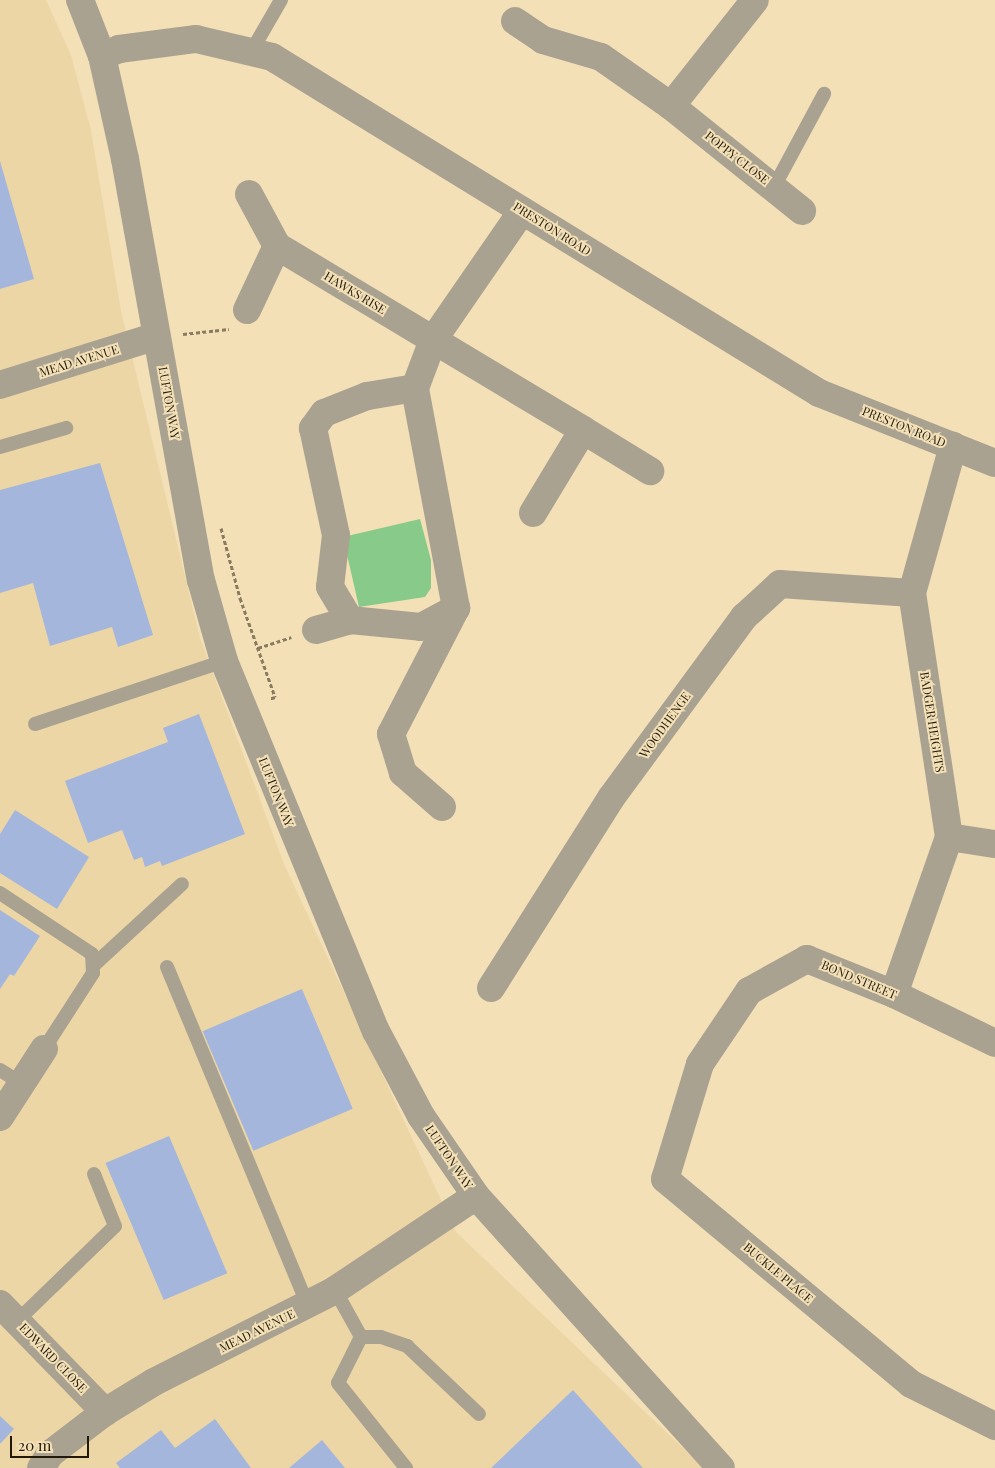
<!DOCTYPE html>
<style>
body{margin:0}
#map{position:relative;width:995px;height:1468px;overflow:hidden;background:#f4e0b7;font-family:"Playfair Display",serif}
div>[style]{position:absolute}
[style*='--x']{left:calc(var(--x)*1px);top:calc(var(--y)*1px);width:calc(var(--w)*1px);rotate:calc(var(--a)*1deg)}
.built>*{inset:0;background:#edd6a6}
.green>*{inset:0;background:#88ca89}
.building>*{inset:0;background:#a4b6dc;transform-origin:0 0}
.path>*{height:3px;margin-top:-1.5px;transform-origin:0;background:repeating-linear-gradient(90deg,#897b5f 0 4px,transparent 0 6.5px)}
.service>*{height:14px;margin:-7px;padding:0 7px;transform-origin:7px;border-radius:7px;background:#aaa291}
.minor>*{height:28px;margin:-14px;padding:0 14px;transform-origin:14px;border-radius:14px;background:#aaa291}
.tertiary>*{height:28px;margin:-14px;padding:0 14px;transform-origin:14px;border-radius:14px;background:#aaa291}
span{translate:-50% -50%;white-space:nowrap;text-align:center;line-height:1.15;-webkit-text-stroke:4px #f4e0b7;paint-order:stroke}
.street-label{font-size:12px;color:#211a0a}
.scale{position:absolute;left:10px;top:1436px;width:79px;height:22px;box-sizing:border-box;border:2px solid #211a0a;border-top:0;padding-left:6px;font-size:15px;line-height:18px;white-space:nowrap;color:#211a0a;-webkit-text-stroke:4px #f4e0b7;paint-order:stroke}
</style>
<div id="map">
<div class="built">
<div style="clip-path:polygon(0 0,46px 0,71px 55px,91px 130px,121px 311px,200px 638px,284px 864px,456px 1232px,704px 1468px,0 1468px)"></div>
</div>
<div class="green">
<div style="clip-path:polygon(420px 519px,431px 560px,431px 588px,425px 597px,359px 607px,343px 537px)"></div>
</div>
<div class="building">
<div style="clip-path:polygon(0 161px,34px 279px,0 289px)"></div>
<div style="clip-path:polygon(100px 463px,153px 635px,118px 647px,112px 627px,50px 646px,33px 583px,0 593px,0 490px)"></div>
<div style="clip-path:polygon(199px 714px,245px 834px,162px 866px,160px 861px,145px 867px,142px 857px,134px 860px,122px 830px,88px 843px,65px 781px,168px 742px,163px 728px)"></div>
<div style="clip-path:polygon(15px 810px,89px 857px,57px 909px,0 873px,0 834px)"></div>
<div style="clip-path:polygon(0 910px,40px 936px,14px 976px,10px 974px,0 989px)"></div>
<div style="left:302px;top:989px;width:130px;height:108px;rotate:67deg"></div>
<div style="left:169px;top:1136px;width:149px;height:69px;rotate:67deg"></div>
<div style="clip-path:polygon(573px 1390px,643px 1468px,491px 1468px)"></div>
<div style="clip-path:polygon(0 1416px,14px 1429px,0 1444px)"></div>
<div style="clip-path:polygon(215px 1419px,251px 1468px,120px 1468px,116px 1463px,161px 1430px,175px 1448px)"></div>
<div style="clip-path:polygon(322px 1440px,345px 1468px,289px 1468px)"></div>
</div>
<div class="path">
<div style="--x:183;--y:334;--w:46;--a:-6.2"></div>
<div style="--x:221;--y:528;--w:73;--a:74.8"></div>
<div style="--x:240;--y:598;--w:105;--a:70.5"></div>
<div style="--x:275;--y:697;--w:6;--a:162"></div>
<div style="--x:258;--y:648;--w:35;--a:-18"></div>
</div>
<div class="service">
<div style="--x:251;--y:52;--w:60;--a:-60"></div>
<div style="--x:774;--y:187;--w:106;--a:-61.7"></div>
<div style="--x:0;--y:447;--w:69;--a:-16.1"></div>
<div style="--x:35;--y:724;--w:199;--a:-18.4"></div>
<div style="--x:0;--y:893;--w:110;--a:33.5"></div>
<div style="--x:92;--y:954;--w:19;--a:87"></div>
<div style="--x:93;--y:973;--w:90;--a:122.8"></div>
<div style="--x:95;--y:964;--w:118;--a:-42.6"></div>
<div style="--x:167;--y:967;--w:367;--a:67.4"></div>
<div style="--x:0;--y:1070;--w:26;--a:32"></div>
<div style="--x:335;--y:1290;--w:54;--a:61"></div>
<div style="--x:361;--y:1337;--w:20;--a:0"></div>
<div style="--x:381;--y:1337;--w:28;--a:19"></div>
<div style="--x:407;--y:1346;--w:99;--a:43.4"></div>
<div style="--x:17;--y:1321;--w:136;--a:-44.1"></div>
<div style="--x:115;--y:1226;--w:56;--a:-112"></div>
<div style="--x:361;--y:1337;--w:51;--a:116.6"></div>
<div style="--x:338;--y:1383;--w:109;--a:51.3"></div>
</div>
<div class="minor">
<div style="--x:515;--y:21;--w:34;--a:34"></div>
<div style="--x:543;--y:40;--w:60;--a:16.3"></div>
<div style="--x:601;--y:57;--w:85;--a:35"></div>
<div style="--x:671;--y:106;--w:168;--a:38.7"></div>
<div style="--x:102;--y:56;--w:18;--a:-22"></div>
<div style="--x:119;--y:49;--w:78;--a:-7.4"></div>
<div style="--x:196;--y:39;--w:78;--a:13.3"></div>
<div style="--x:272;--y:57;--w:642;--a:31.56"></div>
<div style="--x:819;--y:393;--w:189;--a:21.7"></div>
<div style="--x:671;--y:106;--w:135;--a:-51.6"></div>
<div style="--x:277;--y:246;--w:357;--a:31"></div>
<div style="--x:247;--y:310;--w:71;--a:-64.9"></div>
<div style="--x:277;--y:246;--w:59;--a:-118.3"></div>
<div style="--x:0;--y:385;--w:164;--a:-17.3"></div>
<div style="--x:415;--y:388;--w:49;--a:170.5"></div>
<div style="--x:367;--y:396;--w:46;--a:158.4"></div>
<div style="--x:324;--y:413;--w:19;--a:126"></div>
<div style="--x:313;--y:428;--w:109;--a:77.9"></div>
<div style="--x:336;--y:535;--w:52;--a:96.6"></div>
<div style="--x:330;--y:587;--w:39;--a:59"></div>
<div style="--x:350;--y:620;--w:71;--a:5.6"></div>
<div style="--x:421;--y:627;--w:40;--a:-28"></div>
<div style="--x:533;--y:513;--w:97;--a:-58.9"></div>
<div style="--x:583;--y:430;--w:79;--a:31.5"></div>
<div style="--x:316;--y:630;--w:35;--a:-16"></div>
<div style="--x:442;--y:807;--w:52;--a:-138.9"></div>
<div style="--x:403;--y:773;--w:41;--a:-107.1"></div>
<div style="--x:391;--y:734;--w:142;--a:-62.7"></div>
<div style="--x:456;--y:608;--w:224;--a:-100.6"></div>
<div style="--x:415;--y:388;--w:51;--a:-69.4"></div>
<div style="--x:433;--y:340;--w:157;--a:-55.4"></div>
<div style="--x:949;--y:837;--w:47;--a:8.7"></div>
<div style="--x:491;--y:988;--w:225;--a:-57.7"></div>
<div style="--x:611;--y:798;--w:225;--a:-53.7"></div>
<div style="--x:744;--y:617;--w:49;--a:-42.5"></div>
<div style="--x:780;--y:584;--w:132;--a:3.9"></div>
<div style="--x:894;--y:994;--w:166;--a:-70.7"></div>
<div style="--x:949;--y:837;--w:247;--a:-98.6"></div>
<div style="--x:912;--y:593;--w:153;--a:-74.4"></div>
<div style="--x:995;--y:1043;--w:112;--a:-154.1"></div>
<div style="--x:894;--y:994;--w:94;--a:-158.1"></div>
<div style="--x:807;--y:959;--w:66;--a:151.1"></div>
<div style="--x:749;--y:991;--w:88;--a:123.9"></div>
<div style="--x:700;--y:1064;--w:120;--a:106.9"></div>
<div style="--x:665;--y:1179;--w:320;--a:39.8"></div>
<div style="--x:911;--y:1384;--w:94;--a:26.6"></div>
<div style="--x:0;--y:1117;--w:81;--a:-57.1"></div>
<div style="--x:0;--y:1304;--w:151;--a:45.8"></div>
<div style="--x:41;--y:1468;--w:17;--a:-57"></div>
<div style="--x:50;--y:1454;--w:69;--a:-37.4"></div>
<div style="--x:105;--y:1412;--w:57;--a:-31.5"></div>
<div style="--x:154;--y:1382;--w:203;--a:-26.9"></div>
<div style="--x:335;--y:1290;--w:169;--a:-33.7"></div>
</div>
<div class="tertiary">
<div style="--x:80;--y:0;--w:60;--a:68.6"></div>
<div style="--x:102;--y:56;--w:106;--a:77.4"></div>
<div style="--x:125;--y:159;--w:428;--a:79.8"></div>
<div style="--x:201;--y:580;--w:84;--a:74.1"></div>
<div style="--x:224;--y:661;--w:400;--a:67.7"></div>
<div style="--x:376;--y:1031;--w:96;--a:62.1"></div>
<div style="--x:421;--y:1116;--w:97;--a:55.5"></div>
<div style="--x:476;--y:1196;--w:366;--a:48"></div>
</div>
<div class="street-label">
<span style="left:737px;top:158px;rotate:38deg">POPPY CLOSE</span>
<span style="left:552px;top:229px;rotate:32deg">PRESTON ROAD</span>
<span style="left:355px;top:293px;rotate:31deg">HAWKS RISE</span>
<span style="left:79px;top:361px;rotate:-17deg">MEAD AVENUE</span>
<span style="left:169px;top:403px;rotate:80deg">LUFTON WAY</span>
<span style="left:904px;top:427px;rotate:22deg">PRESTON ROAD</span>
<span style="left:932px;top:722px;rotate:81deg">BADGER HEIGHTS</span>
<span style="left:665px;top:725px;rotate:-54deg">WOODHENGE</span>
<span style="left:276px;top:792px;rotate:68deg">LUFTON WAY</span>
<span style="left:859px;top:980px;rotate:23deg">BOND STREET</span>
<span style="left:449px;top:1157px;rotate:56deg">LUFTON WAY</span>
<span style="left:778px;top:1273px;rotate:40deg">BUCKLE PLACE</span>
<span style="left:257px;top:1331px;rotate:-26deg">MEAD AVENUE</span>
<span style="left:53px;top:1358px;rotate:46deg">EDWARD CLOSE</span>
</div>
<div class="scale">20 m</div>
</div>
